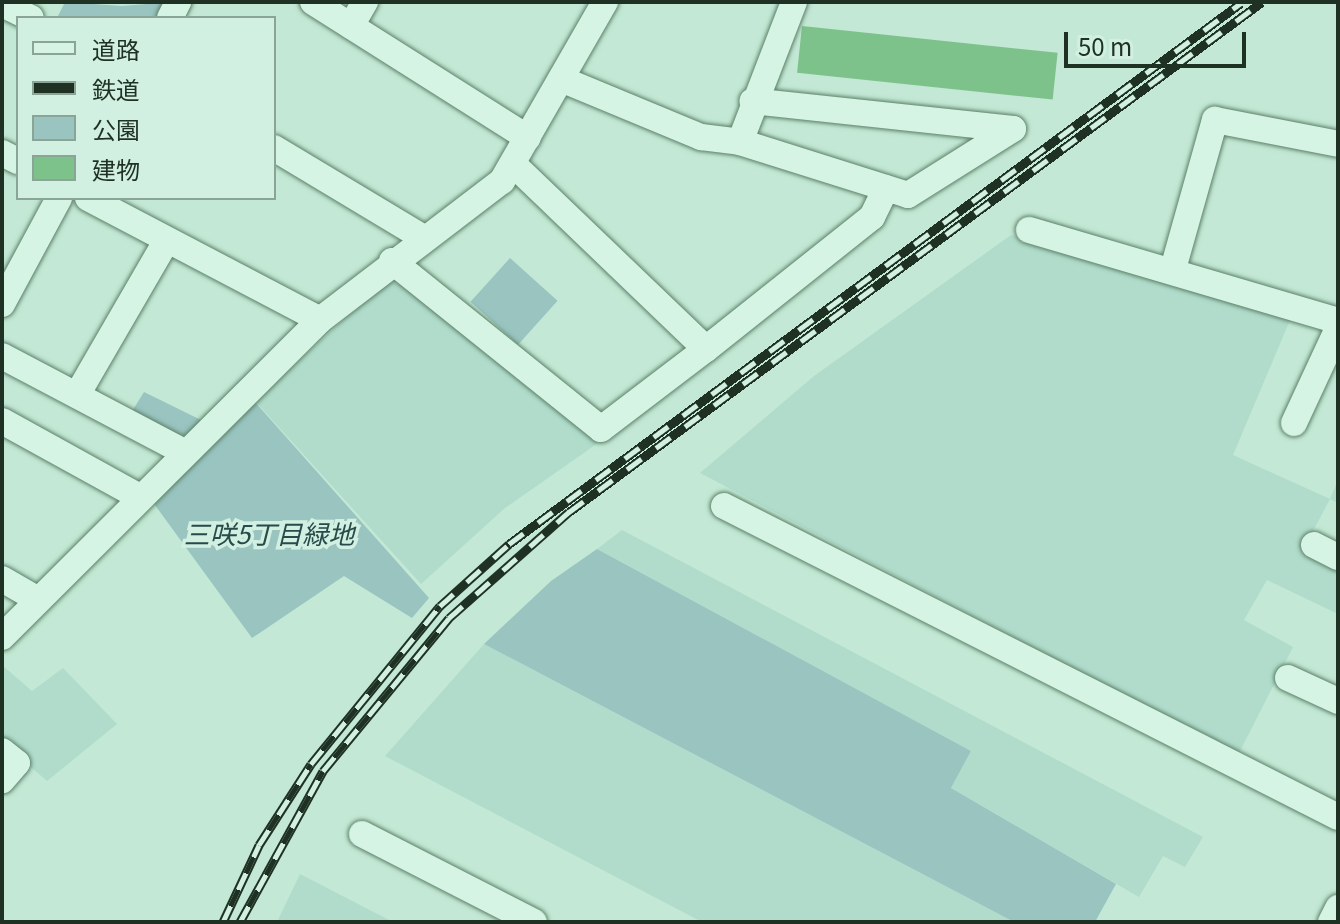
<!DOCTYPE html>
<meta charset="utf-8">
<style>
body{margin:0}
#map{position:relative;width:1340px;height:924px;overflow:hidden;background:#c3e8d5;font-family:Georgia,"Noto Sans JP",serif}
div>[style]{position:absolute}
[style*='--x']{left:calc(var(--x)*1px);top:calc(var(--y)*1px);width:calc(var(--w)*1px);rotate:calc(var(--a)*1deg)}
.farmland>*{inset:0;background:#b1dccc}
.green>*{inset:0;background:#99c4c0;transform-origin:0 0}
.building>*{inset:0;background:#7dc18b;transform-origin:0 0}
.roads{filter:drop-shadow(0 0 2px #5c8067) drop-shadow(0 0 2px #5c8067)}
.minor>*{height:26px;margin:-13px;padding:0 13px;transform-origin:13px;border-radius:13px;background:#d5f4e4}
.rail>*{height:9px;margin-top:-4.5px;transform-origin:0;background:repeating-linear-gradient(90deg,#d2f0e1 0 18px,#1e3123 0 36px);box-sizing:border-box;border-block:2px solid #1e3123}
span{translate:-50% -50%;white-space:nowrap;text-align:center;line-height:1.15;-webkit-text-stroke:7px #d2f0e1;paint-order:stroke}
.park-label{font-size:26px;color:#274a4b;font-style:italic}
.frame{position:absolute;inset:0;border:4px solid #1e3123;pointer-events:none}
.legend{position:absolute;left:16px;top:16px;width:260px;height:184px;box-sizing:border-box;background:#d2f0e1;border:2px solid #8aa495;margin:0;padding:10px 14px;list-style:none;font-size:24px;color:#1e3123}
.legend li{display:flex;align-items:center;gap:16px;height:40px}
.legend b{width:40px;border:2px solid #8aa495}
.scale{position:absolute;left:1064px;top:32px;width:182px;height:36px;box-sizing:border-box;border:4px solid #1e3123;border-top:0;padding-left:10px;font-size:24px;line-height:28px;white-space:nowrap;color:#1e3123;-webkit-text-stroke:6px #d2f0e1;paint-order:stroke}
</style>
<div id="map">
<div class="farmland">
<div style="clip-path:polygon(1011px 235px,1293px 313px,1233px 455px,1330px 499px,1338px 480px,1338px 503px,1330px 499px,1304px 548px,1338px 566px,1338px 614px,1267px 580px,1244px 620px,1293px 647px,1238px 755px,700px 473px,814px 376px)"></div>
<div style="clip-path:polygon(386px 281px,410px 288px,598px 443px,505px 508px,421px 584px,255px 401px)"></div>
<div style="clip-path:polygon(622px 530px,1203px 837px,1185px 867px,1163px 856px,1139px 897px,951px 788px,971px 751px,597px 549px)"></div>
<div style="clip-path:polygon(484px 644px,1014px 922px,702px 922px,385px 756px)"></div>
<div style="clip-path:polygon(2px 665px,32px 691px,63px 668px,117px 724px,47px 781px,2px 742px)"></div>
<div style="clip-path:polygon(300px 874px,393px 922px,277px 922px)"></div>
</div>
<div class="green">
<div style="clip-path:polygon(65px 2px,122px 6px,171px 2px,163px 18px,57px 18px)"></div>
<div style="left:510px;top:258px;width:64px;height:59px;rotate:42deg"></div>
<div style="clip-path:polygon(144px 392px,201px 420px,187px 437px,129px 416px)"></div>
<div style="clip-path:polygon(255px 402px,429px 598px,412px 618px,344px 576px,252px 638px,152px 501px)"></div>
<div style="clip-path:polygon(597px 549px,971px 751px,951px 788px,1116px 884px,1095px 922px,1014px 922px,484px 644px,551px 581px)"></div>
</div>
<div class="building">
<div style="left:802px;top:26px;width:257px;height:47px;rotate:6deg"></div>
</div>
<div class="roads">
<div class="minor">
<div style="--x:313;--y:2;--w:254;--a:32.3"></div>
<div style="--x:2;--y:4;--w:32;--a:26"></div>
<div style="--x:170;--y:18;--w:18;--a:-63"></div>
<div style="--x:351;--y:26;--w:28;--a:-60"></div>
<div style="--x:561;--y:79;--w:152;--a:22.5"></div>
<div style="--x:701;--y:137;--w:39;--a:7"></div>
<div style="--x:740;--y:142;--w:176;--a:17.5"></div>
<div style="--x:908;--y:195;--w:124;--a:-32.2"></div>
<div style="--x:1013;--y:129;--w:262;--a:-173.9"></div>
<div style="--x:740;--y:142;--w:150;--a:-68.9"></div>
<div style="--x:274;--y:148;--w:175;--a:31"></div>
<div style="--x:2;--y:153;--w:18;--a:27"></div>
<div style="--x:88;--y:198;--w:262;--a:27.7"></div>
<div style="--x:1029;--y:230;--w:322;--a:16.4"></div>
<div style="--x:392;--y:261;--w:268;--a:38.8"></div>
<div style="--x:601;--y:429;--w:132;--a:-37.3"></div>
<div style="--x:706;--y:349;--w:266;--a:-136.2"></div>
<div style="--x:1173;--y:269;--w:155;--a:-74.3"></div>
<div style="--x:1215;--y:120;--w:125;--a:11"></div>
<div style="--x:2;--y:304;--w:120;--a:-61.7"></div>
<div style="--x:706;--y:349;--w:212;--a:-38.5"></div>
<div style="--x:872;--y:217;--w:32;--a:-64"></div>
<div style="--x:2;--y:356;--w:208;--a:27.8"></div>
<div style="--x:77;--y:395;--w:179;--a:-59.9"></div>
<div style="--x:2;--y:421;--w:155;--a:28.9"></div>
<div style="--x:1294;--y:423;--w:105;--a:-65.1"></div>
<div style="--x:724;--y:506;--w:688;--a:26.86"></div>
<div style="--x:1314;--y:545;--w:27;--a:27"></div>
<div style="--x:2;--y:579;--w:39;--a:30"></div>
<div style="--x:2;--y:637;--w:449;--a:-44.9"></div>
<div style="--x:320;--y:320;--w:229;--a:-37.4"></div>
<div style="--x:502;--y:181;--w:207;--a:-60.1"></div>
<div style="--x:1288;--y:678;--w:55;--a:24.7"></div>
<div style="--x:2;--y:751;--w:19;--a:39"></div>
<div style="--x:17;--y:763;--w:23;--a:131"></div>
<div style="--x:362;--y:834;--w:193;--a:27.1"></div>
<div style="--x:1331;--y:922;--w:16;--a:-63"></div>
</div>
</div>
<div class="rail">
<div style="--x:223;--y:922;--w:85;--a:-64.9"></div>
<div style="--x:259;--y:845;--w:96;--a:-57.3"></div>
<div style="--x:311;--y:764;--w:204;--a:-50.8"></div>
<div style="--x:440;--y:606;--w:93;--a:-41.9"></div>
<div style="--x:509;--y:544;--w:910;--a:-36.47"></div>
<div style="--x:240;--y:922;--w:172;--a:-61.2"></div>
<div style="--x:323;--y:771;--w:198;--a:-50.5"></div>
<div style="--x:449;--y:618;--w:160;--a:-41.5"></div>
<div style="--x:569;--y:512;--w:860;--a:-36.35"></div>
</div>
<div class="park-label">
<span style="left:269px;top:533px">三咲5丁目緑地</span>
</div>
<div class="frame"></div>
<ul class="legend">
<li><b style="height:10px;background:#d5f4e4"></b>道路</li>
<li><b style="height:10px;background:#1e3123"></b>鉄道</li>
<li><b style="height:22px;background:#99c4c0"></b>公園</li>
<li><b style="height:22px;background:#7dc18b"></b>建物</li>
</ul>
<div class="scale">50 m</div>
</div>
